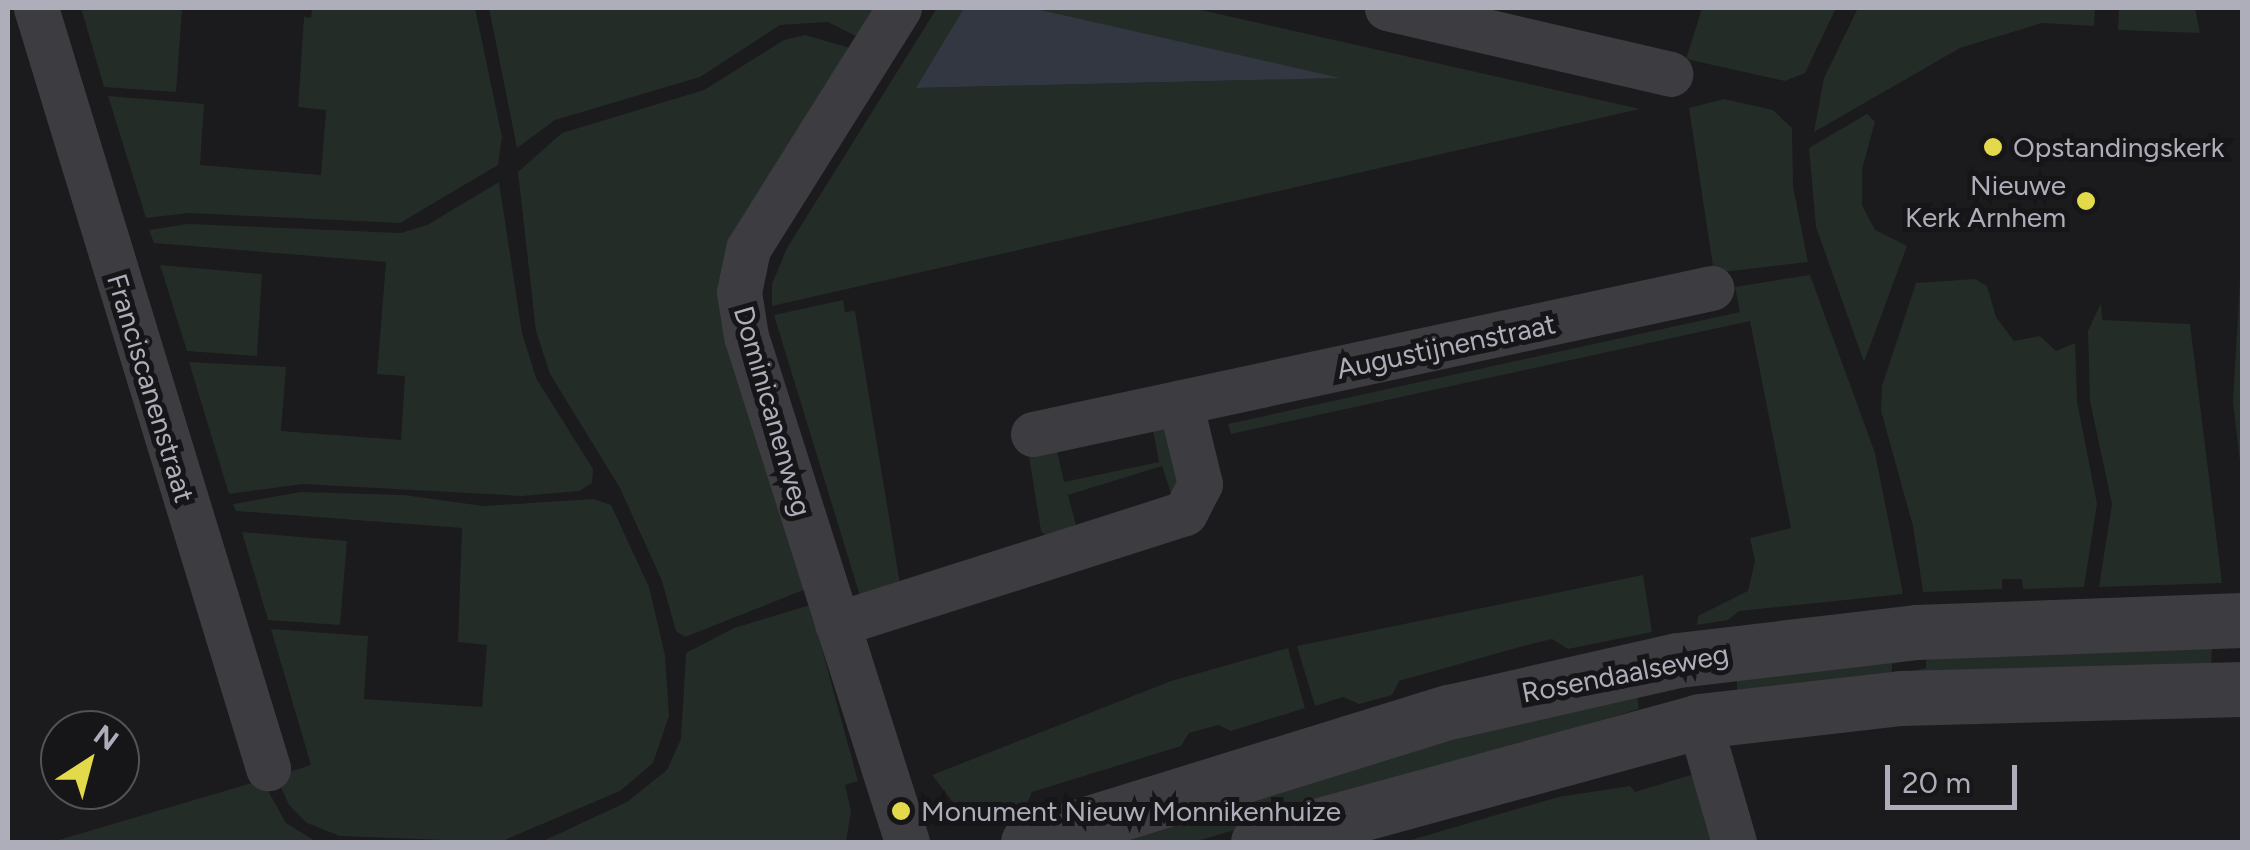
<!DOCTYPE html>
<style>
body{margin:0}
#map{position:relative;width:2250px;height:850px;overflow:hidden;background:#1b1a1c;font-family:Figtree,sans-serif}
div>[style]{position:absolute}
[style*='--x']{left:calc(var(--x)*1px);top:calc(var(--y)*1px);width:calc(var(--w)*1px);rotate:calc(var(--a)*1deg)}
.green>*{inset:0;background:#242c27}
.water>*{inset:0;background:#333741}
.minor>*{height:45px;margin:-22.5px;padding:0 22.5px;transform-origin:22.5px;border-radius:22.5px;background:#3c3c41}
.tertiary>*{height:55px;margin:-27.5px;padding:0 27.5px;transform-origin:27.5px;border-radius:27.5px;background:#3c3c41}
.dots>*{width:28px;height:28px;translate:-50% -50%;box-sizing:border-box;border:5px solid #161517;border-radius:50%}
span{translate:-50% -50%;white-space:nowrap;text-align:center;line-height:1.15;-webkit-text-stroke:10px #161517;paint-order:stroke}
.poi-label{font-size:28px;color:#aeaebb}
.left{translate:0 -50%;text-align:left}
.right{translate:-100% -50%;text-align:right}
.street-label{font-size:28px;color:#aeaebb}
.frame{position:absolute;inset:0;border:10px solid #aeaebb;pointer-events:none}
.north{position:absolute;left:40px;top:710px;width:100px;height:100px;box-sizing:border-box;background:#161517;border:2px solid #535259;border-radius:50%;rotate:36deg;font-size:28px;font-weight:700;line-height:40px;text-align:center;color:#aeaebb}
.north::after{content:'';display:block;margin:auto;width:35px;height:45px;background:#e3da4b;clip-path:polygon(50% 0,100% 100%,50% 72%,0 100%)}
.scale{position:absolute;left:1885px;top:765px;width:132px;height:45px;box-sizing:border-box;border:5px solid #aeaebb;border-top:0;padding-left:12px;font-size:30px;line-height:35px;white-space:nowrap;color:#aeaebb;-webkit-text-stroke:8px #161517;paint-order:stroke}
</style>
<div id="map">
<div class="green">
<div style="clip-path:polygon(81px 8px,182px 9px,176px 92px,104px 87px)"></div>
<div style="clip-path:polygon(312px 8px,475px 8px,502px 137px,498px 165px,400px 223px,189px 213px,146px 218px,108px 96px,204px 104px,200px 165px,321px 175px,326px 110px,298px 107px,304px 17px,311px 18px)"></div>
<div style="clip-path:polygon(489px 8px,877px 8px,858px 37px,828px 22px,780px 25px,700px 77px,555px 120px,517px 148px)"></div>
<div style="clip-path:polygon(937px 8px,964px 8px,917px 88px,1334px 78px,1032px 8px,1192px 8px,1640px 109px,772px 306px,772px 284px,787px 248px)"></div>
<div style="clip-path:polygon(1702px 8px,1836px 8px,1805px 73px,1785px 81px,1686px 59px)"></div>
<div style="clip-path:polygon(1858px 8px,2095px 8px,2094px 26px,2042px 23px,1960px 48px,1814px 132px,1824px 78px)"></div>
<div style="clip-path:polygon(2119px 8px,2195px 8px,2200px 33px,2118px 30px)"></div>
<div style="clip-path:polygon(805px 35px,850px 48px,736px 233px,806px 589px,685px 637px,676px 631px,662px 581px,620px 488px,550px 374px,536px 331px,518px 172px,562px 133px,704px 90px,784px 40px)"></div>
<div style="clip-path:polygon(1724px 99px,1773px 110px,1792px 128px,1793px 186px,1808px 262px,1714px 273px,1689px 108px)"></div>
<div style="clip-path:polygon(1867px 114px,1875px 122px,1862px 169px,1862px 205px,1875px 230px,1907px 246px,1864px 362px,1816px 227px,1809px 148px)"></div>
<div style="clip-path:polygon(499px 182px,522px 333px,536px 378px,593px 469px,592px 483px,579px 491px,522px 496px,303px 484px,229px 494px,189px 362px,286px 367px,281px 431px,401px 440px,405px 376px,377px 374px,386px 262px,154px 243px,149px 230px,188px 224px,401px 233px,427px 225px)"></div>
<div style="clip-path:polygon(2242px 246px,2242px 479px,2233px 402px)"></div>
<div style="clip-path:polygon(160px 265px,262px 274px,257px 356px,187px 351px)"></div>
<div style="clip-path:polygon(1810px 275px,1875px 453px,1903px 594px,1739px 611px,1728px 620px,1697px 625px,1698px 616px,1748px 591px,1755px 561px,1750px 538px,1791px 528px,1750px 321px,1231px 434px,1228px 424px,1740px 312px,1735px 287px)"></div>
<div style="clip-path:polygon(1975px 279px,1987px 286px,1996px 317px,2014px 341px,2040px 336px,2056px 351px,2075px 343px,2077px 401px,2097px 504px,2084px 587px,2023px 589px,2022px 579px,2002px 579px,2002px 589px,1923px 592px,1913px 526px,1881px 411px,1882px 386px,1916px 283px)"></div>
<div style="clip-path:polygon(843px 300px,845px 312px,855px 311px,900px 584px,860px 596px,774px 315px)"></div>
<div style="clip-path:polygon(2101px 303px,2102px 320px,2190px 324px,2222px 583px,2099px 587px,2112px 504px,2090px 401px,2088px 331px)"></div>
<div style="clip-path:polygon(1153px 430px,1166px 430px,1182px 485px,1172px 496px,1162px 466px,1068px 495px,1076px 525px,1047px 537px,1041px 531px,1029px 456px,1057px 451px,1064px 482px,1159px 462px)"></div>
<div style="clip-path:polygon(301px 492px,404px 495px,483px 506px,594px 499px,611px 505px,649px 587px,665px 655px,669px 716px,653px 763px,620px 791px,500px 842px,340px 836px,307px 823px,289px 805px,276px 776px,311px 765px,271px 629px,368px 636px,364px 699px,482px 707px,487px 645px,458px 642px,462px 528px,236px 511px,233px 504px)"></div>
<div style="clip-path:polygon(242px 532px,347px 541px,340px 625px,268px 620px)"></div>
<div style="clip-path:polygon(1643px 575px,1652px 632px,1568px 649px,1552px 639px,1527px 645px,1399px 681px,1392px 695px,1359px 704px,1343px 697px,1315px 706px,1297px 646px)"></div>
<div style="clip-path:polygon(810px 605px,858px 781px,845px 785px,851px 811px,846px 842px,541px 842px,627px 802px,667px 770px,681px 739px,686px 653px,734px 628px)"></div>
<div style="clip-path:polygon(2212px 645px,2211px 668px,1907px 673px,1926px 668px,1926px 652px)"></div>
<div style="clip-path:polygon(1288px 648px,1305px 708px,1231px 731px,1218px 725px,1189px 733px,1181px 746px,1032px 792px,1026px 806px,992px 817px,959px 810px,932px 775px,1171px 681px)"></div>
<div style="clip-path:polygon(1909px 660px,1892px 664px,1892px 679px,1737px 690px,1737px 675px)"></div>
<div style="clip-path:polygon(1637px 693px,1639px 709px,1194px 842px,1079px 842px,1439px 732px)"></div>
<div style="clip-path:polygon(1697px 773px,1717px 842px,1404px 842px,1558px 797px,1630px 786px,1635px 792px)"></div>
<div style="clip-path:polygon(262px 780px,286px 823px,317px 842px,52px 842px)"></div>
</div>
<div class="water">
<div style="clip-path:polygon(964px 8px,1032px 8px,1340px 78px,916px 88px)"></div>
</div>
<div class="minor">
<div style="--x:36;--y:8;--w:795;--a:73.02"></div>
<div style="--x:899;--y:8;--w:284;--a:122.1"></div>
<div style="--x:748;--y:249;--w:44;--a:101.8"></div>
<div style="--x:739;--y:292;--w:45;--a:81"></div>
<div style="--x:746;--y:336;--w:531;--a:72.35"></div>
<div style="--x:1387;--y:8;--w:291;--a:13.1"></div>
<div style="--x:1033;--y:434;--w:694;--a:-12.15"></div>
<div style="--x:837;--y:624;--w:365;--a:-17.7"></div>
<div style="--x:1185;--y:513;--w:33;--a:-63"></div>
<div style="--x:1200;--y:484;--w:84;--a:-103.7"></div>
<div style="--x:1699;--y:721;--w:126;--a:73.9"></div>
</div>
<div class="tertiary">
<div style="--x:1028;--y:842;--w:441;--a:-17.2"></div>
<div style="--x:1449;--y:712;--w:235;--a:-12.8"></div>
<div style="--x:1678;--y:660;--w:240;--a:-6.7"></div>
<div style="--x:1916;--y:632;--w:326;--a:-2.1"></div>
<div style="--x:1258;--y:842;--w:457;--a:-15.3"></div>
<div style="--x:1699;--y:721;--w:203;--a:-6.5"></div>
<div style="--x:1901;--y:698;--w:341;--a:-1.5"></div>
</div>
<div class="dots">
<div style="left:1993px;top:147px;background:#e3da4b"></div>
<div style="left:2086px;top:201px;background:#e3da4b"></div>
<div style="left:901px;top:811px;background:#e3da4b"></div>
</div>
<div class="poi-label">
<span class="left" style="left:2013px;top:147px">Opstandingskerk</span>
<span class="right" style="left:2066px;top:201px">Nieuwe<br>Kerk Arnhem</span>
<span class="left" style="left:921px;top:811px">Monument Nieuw Monnikenhuize</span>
</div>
<div class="street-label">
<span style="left:1446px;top:346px;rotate:-12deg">Augustijnenstraat</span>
<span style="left:151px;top:388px;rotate:73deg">Franciscanenstraat</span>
<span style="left:773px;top:411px;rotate:74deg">Dominicanenweg</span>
<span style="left:1625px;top:673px;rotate:-11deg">Rosendaalseweg</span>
</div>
<div class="frame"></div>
<div class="north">N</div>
<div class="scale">20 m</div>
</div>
